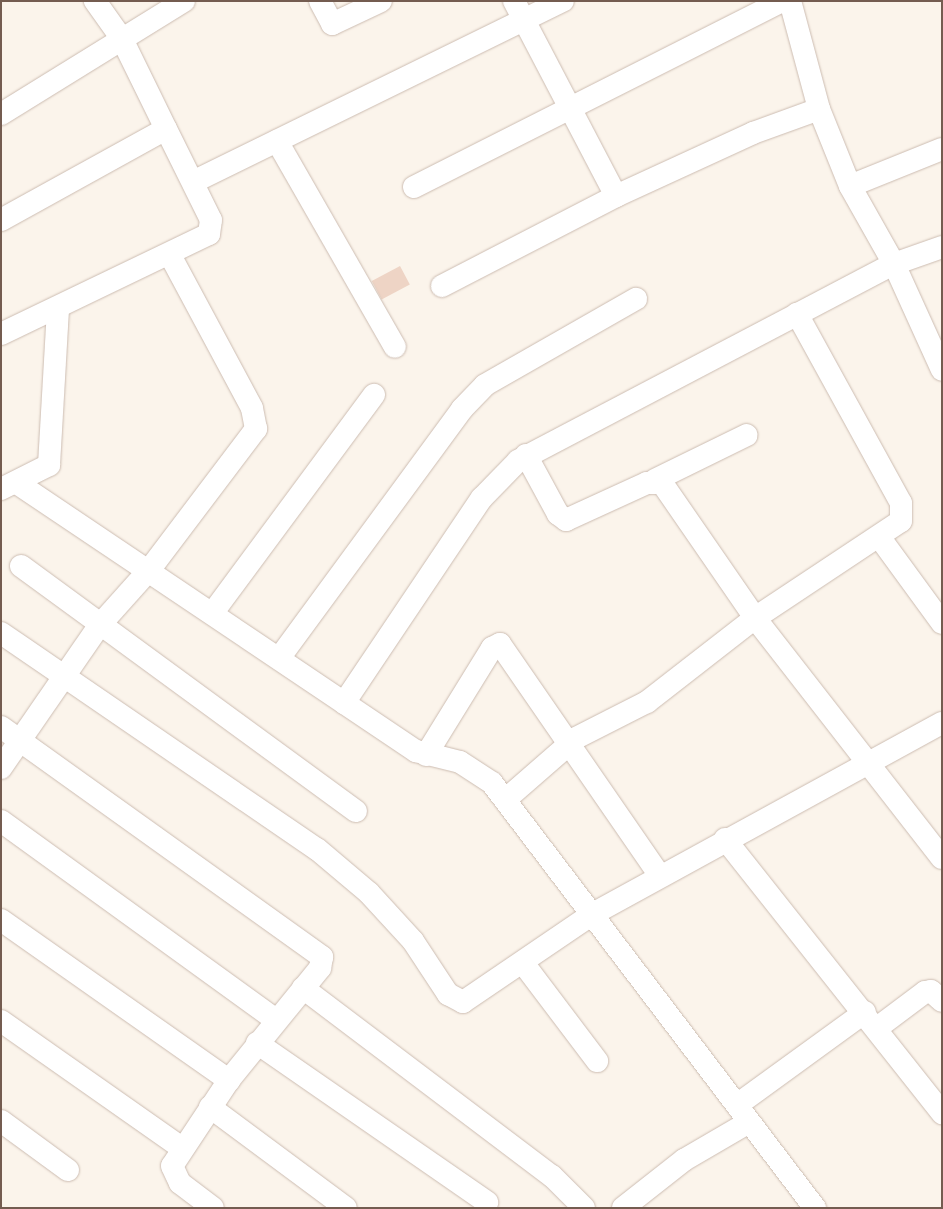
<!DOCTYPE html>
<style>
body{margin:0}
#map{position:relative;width:943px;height:1209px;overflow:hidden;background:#fbf4eb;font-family:Rubik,sans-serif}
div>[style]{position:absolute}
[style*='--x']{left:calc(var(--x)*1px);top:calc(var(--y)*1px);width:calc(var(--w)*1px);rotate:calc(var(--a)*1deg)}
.building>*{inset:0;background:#eed4c5;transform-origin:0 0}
.roads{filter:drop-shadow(0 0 1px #ccbcb1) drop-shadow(0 0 1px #ccbcb1)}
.minor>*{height:22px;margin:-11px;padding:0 11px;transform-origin:11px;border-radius:11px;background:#fff}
span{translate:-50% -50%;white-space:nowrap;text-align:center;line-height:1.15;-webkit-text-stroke:4px #fdf8f1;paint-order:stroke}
.frame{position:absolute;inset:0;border:2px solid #745c50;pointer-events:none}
</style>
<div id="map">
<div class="building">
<div style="left:400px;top:266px;width:21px;height:32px;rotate:62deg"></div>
</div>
<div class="roads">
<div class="minor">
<div style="--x:320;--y:1;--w:26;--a:62"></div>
<div style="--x:332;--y:24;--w:54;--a:-25.1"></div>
<div style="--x:514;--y:1;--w:220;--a:62.4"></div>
<div style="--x:616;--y:196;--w:151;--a:-24.7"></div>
<div style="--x:753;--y:133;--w:70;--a:-20"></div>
<div style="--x:819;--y:109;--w:112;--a:-105"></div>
<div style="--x:819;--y:109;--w:83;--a:68.1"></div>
<div style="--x:850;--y:186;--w:90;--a:60.6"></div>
<div style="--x:894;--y:264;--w:116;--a:65.6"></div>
<div style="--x:1;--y:114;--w:215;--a:-31.7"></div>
<div style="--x:277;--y:141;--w:237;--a:60.2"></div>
<div style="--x:193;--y:182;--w:412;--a:-26.1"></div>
<div style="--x:850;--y:186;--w:99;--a:-21.9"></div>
<div style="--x:414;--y:187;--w:413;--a:-26.8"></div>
<div style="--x:1;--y:220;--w:188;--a:-28.9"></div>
<div style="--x:166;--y:129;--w:100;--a:-116.1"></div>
<div style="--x:122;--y:39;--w:47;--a:-125.4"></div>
<div style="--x:442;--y:286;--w:196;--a:-27.3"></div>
<div style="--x:1;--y:334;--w:231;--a:-25.7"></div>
<div style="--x:209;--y:234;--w:14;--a:-82"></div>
<div style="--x:211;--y:220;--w:102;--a:-116.3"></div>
<div style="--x:526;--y:455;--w:67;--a:61.5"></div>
<div style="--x:558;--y:514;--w:10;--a:37"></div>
<div style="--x:566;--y:520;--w:89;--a:-24.6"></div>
<div style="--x:647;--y:483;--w:15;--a:0"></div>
<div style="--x:662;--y:483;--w:164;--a:55.4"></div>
<div style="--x:755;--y:618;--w:304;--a:52.1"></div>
<div style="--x:655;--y:480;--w:102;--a:-26.1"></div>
<div style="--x:17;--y:483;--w:481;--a:33.9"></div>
<div style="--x:416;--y:751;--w:45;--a:14"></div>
<div style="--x:460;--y:762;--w:38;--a:33"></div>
<div style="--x:492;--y:783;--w:534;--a:52.77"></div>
<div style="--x:1;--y:489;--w:54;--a:-26.6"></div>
<div style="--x:49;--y:465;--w:157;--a:-86.7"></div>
<div style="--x:880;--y:538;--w:105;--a:53.9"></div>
<div style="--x:21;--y:566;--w:415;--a:36.2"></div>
<div style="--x:214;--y:611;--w:269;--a:-53.5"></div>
<div style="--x:1;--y:633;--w:383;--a:34.4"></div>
<div style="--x:317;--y:849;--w:68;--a:40.2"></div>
<div style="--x:369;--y:893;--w:65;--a:47.5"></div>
<div style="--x:413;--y:941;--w:64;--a:56.6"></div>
<div style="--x:448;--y:994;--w:17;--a:28"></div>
<div style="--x:463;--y:1002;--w:155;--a:-34.2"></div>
<div style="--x:591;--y:915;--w:400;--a:-28.7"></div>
<div style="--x:280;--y:657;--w:308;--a:-53.7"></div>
<div style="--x:462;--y:409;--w:33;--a:-46"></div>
<div style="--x:485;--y:385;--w:174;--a:-29.7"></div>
<div style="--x:344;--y:703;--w:247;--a:-56.1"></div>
<div style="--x:482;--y:498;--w:52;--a:-45.8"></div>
<div style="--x:518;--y:461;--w:424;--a:-27.7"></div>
<div style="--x:894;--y:264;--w:51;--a:-19.5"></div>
<div style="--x:1;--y:727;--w:395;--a:35.6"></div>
<div style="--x:322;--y:957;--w:11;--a:100"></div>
<div style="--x:320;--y:968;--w:144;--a:129.1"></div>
<div style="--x:229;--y:1080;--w:103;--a:123.5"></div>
<div style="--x:172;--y:1166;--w:19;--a:65"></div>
<div style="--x:180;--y:1183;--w:41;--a:37.1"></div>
<div style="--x:426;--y:755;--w:126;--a:-58.3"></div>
<div style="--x:492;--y:648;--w:9;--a:-27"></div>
<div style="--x:500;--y:644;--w:282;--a:55.4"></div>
<div style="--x:1;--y:768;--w:173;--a:-55.4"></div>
<div style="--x:99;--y:626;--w:76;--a:-48.2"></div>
<div style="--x:150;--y:569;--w:176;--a:-52.9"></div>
<div style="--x:256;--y:429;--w:21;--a:-101"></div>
<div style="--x:252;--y:408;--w:174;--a:-118.2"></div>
<div style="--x:505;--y:800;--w:94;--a:-41.1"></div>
<div style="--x:576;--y:738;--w:80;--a:-26.9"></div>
<div style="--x:647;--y:702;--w:137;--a:-37.9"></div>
<div style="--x:755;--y:618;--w:175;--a:-33.6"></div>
<div style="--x:901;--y:521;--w:18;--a:-90"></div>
<div style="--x:901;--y:503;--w:216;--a:-118.8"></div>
<div style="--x:1;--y:821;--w:339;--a:35.9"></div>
<div style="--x:725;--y:839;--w:350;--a:51.6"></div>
<div style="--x:1;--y:920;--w:279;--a:35.1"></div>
<div style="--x:523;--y:963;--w:123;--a:52.9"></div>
<div style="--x:303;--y:988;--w:312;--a:37.1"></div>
<div style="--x:552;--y:1176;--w:45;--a:45"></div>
<div style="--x:1;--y:1021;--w:221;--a:35.1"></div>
<div style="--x:877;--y:1028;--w:60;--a:-36.9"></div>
<div style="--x:925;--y:992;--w:6;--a:-9"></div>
<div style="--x:931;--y:991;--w:15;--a:42"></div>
<div style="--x:257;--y:1043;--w:280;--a:34.7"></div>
<div style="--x:737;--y:1105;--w:158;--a:-36"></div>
<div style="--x:210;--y:1107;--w:169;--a:36.6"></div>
<div style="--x:1;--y:1121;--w:83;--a:36.2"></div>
<div style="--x:623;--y:1208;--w:78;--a:-38.2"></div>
<div style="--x:684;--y:1160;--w:75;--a:-30.3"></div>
</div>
</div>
<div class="frame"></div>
</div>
